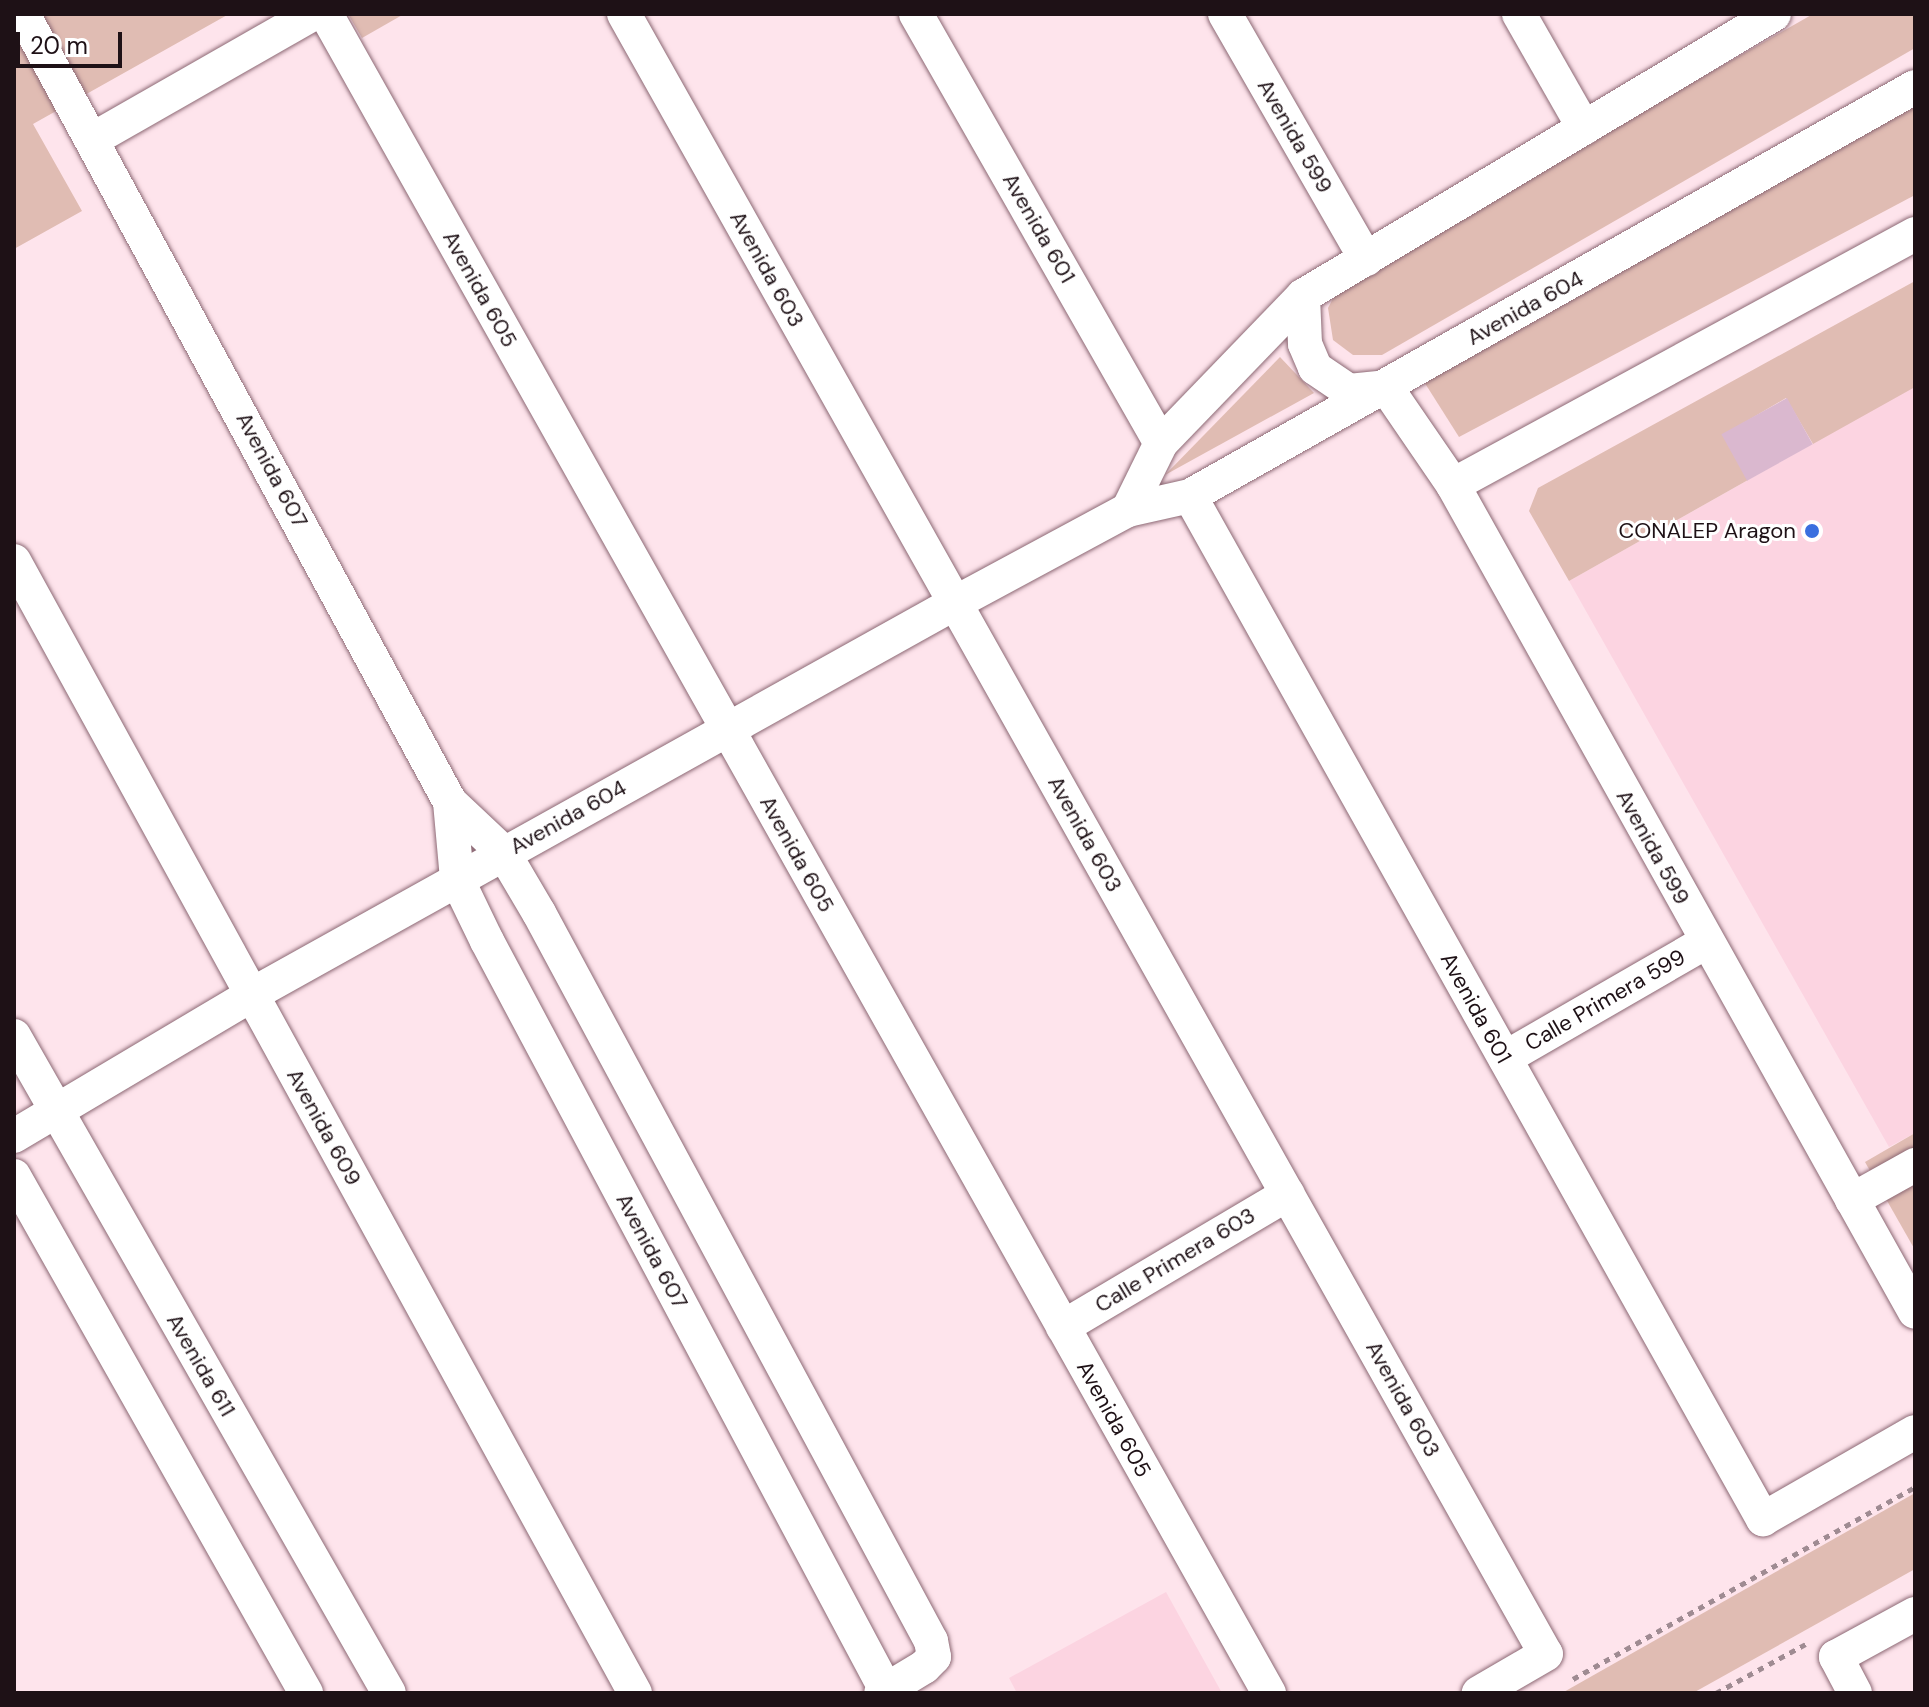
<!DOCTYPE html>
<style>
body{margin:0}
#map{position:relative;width:1929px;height:1707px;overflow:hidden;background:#fee4ec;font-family:"DM Sans",sans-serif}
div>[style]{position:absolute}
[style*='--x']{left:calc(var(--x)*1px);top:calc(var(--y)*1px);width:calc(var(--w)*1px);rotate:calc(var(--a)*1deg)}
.built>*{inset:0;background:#fcd4e1}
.green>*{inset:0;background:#e0bcb3}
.building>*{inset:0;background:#dab8cf;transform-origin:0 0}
.path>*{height:5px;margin-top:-2.5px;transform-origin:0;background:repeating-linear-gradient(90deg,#9f8b92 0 6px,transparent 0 12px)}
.roads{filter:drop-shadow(0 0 2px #8c6874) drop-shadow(0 0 2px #8c6874)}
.minor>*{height:34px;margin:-17px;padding:0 17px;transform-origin:17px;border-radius:17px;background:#fff}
.dots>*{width:22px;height:22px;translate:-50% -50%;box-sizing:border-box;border:4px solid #fff;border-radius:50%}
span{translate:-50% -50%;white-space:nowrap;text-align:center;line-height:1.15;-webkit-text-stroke:6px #fff;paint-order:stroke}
.street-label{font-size:22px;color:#1e1116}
.poi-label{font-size:22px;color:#1e1116}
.right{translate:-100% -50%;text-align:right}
.frame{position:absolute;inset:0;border:16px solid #1e1116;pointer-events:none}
.scale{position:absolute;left:16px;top:32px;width:106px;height:36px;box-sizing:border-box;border:4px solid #1e1116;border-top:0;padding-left:10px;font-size:24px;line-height:28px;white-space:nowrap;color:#1e1116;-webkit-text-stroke:6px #fff;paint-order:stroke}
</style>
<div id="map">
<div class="built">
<div style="clip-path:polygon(1915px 386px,1915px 1133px,1889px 1147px,1569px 581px)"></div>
<div style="clip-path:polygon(1166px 1592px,1222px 1693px,1017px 1693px,1009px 1678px)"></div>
</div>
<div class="green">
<div style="clip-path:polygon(14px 14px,229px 14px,33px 124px,82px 211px,14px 249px)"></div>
<div style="clip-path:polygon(348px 14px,404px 14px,362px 38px)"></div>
<div style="clip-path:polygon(1813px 14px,1915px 14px,1915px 48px,1382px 355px,1353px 355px,1333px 340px,1328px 308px,1341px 283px)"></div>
<div style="clip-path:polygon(1915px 100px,1915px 195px,1459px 437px,1421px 377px)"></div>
<div style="clip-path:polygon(1915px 281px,1915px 387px,1813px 444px,1786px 398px,1723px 435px,1748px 480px,1569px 581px,1529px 511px,1538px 488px)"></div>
<div style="clip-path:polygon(1280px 357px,1314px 393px,1165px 475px)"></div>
<div style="clip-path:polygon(1915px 1133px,1915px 1250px,1865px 1162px)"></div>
<div style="clip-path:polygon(1915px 1493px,1915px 1569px,1693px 1693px,1562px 1693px)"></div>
</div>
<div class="building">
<div style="left:1787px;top:398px;width:53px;height:75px;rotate:61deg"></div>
</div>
<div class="path">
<div style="--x:1573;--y:1679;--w:392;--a:-29.3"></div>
<div style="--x:1716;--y:1693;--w:102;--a:-28.6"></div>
</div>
<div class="roads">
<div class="minor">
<div style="--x:23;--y:14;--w:896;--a:61.55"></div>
<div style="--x:450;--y:802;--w:73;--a:43.3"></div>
<div style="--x:503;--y:852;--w:71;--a:59.5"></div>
<div style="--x:539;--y:913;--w:827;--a:61.7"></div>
<div style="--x:931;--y:1641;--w:16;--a:79"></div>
<div style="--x:934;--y:1657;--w:14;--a:135"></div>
<div style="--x:924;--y:1667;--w:50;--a:148.8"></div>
<div style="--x:326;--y:14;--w:1926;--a:60.68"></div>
<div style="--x:624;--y:14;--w:1881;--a:60.66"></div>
<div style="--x:1546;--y:1654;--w:78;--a:149.8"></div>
<div style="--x:916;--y:14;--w:494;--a:60.3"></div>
<div style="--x:1225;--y:14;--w:283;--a:60.1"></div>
<div style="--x:1519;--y:14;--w:131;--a:60.3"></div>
<div style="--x:95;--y:138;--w:250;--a:-29.7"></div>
<div style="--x:1303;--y:296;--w:48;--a:87.6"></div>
<div style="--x:1305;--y:344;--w:26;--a:67"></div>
<div style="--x:1315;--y:368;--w:41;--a:34.1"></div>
<div style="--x:1349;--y:391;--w:37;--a:-6"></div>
<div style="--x:1386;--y:387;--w:119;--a:55.6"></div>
<div style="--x:1453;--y:485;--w:947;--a:60.81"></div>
<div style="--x:1453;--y:485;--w:526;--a:-28.51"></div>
<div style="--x:1190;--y:496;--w:1173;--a:60.75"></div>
<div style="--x:1763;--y:1519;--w:175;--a:-29.8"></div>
<div style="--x:1128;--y:510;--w:75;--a:-63.8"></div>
<div style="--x:1161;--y:443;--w:204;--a:-46"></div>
<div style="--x:1303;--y:296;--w:549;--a:-30.91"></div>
<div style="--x:14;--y:561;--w:1291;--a:61.25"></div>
<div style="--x:450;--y:802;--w:77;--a:84.8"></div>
<div style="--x:457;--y:879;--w:69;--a:64.2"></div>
<div style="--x:487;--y:941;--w:849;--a:61.96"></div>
<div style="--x:14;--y:1036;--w:756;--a:60.28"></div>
<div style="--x:1505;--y:1058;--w:232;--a:-30"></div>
<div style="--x:14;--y:1136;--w:276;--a:-30.7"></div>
<div style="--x:251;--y:995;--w:806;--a:-29.11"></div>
<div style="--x:955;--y:603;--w:196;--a:-28.3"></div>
<div style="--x:1128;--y:510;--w:64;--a:-12.7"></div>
<div style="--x:1190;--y:496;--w:832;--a:-29.43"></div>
<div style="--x:14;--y:1176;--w:594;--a:60.54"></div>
<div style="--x:1852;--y:1200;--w:72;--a:-29.1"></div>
<div style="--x:1063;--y:1327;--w:261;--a:-30.6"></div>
<div style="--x:1855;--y:1693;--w:41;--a:-117.8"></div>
<div style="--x:1836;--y:1657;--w:90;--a:-28.6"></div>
</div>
</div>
<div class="dots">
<div style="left:1812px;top:531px;background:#3a6fdf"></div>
</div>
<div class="street-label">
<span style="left:1295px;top:136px;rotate:60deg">Avenida 599</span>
<span style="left:1039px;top:228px;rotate:60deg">Avenida 601</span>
<span style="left:767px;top:269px;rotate:61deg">Avenida 603</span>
<span style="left:480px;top:289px;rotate:61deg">Avenida 605</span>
<span style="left:1525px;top:308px;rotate:-29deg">Avenida 604</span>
<span style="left:272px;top:470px;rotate:62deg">Avenida 607</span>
<span style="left:568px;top:817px;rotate:-29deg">Avenida 604</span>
<span style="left:1085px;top:834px;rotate:61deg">Avenida 603</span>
<span style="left:1653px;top:847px;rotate:61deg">Avenida 599</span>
<span style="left:797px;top:854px;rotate:61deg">Avenida 605</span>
<span style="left:1605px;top:1000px;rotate:-30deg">Calle Primera 599</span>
<span style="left:1476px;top:1008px;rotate:61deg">Avenida 601</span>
<span style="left:324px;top:1127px;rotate:61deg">Avenida 609</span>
<span style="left:652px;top:1251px;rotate:62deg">Avenida 607</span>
<span style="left:1175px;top:1260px;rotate:-31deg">Calle Primera 603</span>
<span style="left:201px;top:1365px;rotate:60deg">Avenida 611</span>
<span style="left:1403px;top:1399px;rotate:61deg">Avenida 603</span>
<span style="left:1114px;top:1419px;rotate:61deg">Avenida 605</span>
</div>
<div class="poi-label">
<span class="right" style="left:1796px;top:531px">CONALEP Aragon</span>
</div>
<div class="frame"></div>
<div class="scale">20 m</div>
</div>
